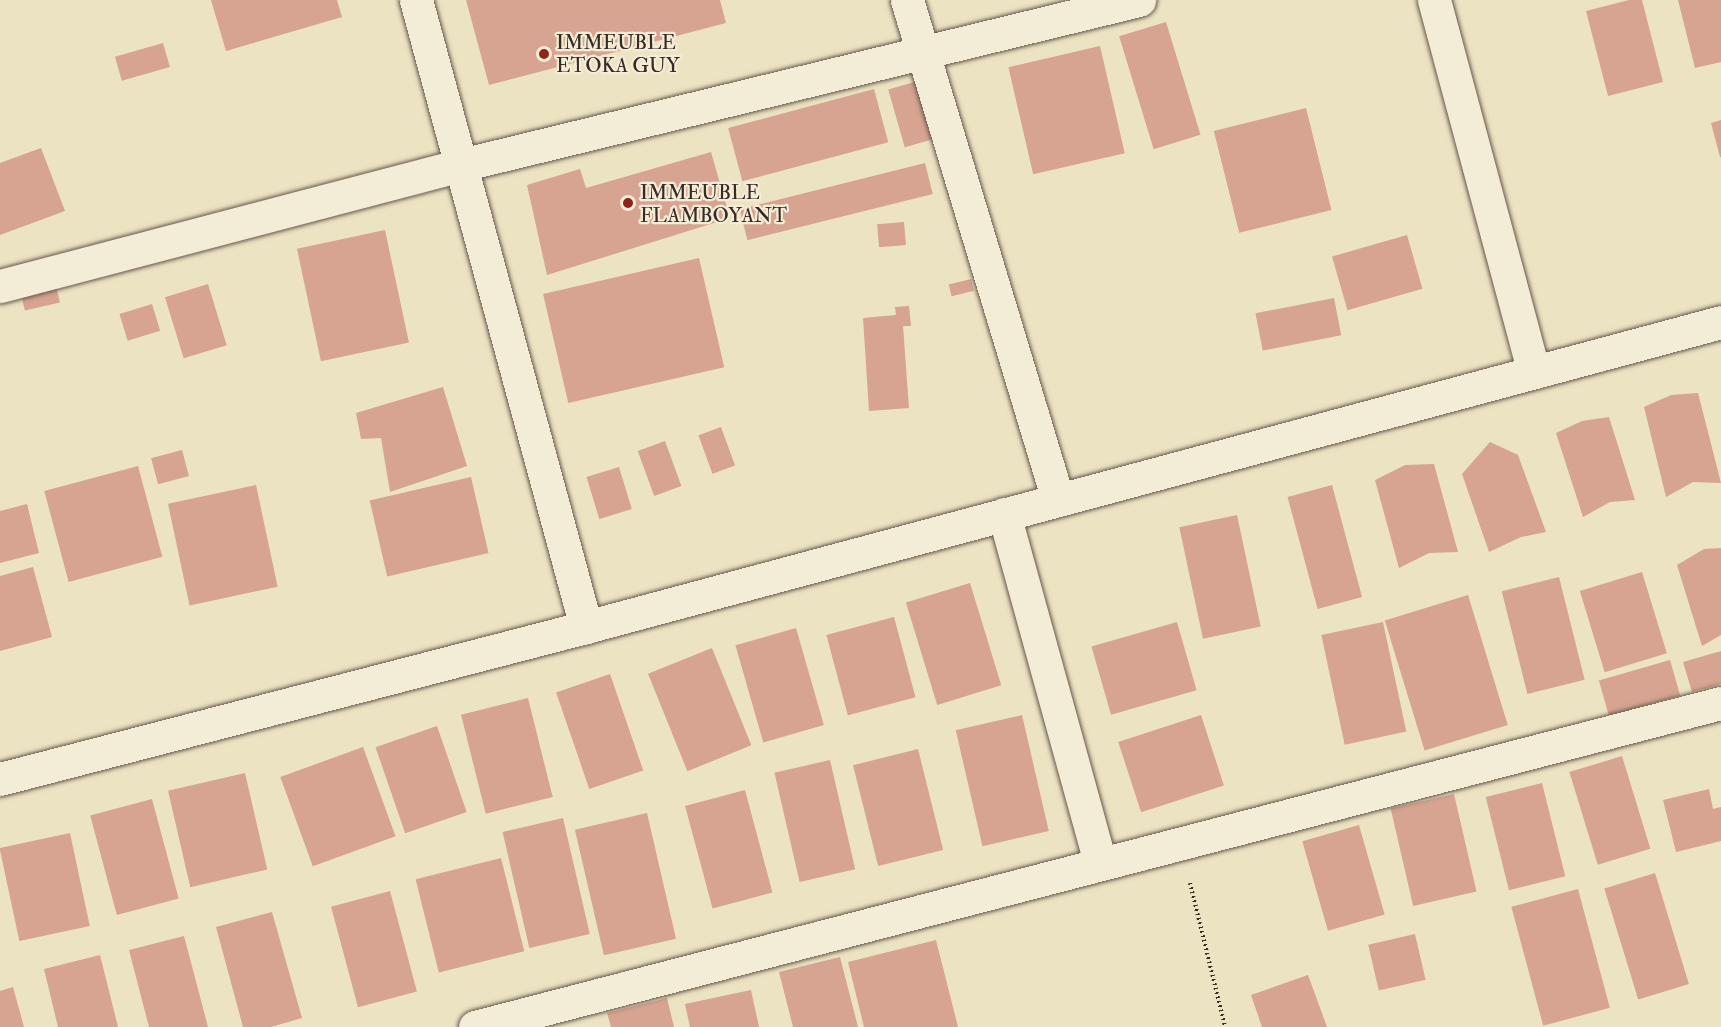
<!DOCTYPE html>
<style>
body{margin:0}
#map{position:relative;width:1721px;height:1027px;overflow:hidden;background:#ece3c2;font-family:"IM FELL Double Pica",serif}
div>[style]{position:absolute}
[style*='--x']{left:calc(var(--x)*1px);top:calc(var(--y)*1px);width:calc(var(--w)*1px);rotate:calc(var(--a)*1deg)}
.building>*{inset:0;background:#d6a490;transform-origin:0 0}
.path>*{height:4px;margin-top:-2px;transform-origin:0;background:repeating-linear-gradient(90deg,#3a2a24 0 1.5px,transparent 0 4.5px)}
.roads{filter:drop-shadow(0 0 2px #66584c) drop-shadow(0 0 2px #66584c)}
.minor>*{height:33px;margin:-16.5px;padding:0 16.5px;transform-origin:16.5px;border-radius:16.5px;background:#f3edd7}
.dots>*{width:16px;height:16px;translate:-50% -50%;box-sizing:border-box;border:3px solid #f3edd7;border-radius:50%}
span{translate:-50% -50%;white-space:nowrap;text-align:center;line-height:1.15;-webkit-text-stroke:4.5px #f3edd7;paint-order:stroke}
.poi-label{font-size:20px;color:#3a2a24}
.left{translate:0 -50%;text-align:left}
</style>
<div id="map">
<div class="building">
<div style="clip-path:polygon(211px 0,337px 0,342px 17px,226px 51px)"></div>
<div style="clip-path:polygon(466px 0,720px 0,726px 23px,489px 85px)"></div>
<div style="clip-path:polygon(1629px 0,1642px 0,1663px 82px,1608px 96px,1586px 11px)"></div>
<div style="clip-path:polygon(1678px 0,1721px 0,1721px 62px,1695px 68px)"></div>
<div style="left:1166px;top:22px;width:118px;height:49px;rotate:73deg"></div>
<div style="left:163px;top:43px;width:25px;height:50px;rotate:74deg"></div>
<div style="left:1100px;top:46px;width:110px;height:94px;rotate:77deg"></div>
<div style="left:918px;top:81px;width:60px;height:31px;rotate:74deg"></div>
<div style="left:874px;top:89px;width:55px;height:151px;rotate:75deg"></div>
<div style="left:1306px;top:108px;width:105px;height:95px;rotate:76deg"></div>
<div style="clip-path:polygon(1721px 120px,1721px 157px,1720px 157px,1711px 123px)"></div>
<div style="clip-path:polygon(41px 148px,65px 211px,0 235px,0 163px)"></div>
<div style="clip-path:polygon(711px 152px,730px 218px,547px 275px,527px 185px,580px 169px,586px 188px)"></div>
<div style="left:925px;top:163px;width:32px;height:191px;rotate:76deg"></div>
<div style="left:904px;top:222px;width:23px;height:27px;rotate:85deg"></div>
<div style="left:385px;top:230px;width:115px;height:90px;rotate:78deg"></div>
<div style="left:1407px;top:235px;width:56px;height:78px;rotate:74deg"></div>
<div style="left:699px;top:258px;width:112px;height:160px;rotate:77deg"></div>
<div style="left:971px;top:279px;width:12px;height:23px;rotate:76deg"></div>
<div style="left:55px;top:281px;width:22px;height:36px;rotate:77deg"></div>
<div style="left:208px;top:284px;width:64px;height:45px;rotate:73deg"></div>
<div style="left:1334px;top:298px;width:38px;height:80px;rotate:79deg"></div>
<div style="left:152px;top:304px;width:28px;height:34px;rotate:73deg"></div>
<div style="clip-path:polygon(909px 306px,911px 326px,903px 326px,909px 408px,869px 411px,863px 318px,896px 315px,895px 307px)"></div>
<div style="clip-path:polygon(443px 387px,467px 466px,390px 492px,381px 438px,361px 439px,356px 413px)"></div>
<div style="clip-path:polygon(1698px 393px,1721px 483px,1693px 482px,1666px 497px,1644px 407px,1671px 395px)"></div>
<div style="clip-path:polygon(1609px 417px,1635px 500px,1610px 502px,1583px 517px,1556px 433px,1582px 421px)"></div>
<div style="left:721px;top:427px;width:41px;height:24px;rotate:70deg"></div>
<div style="left:665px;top:441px;width:48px;height:29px;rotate:70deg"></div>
<div style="clip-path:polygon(1490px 442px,1518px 455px,1546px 532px,1521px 537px,1489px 552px,1462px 474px)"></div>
<div style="left:182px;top:450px;width:27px;height:32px;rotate:75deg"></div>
<div style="clip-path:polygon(1434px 464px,1458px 552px,1429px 553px,1399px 568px,1375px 480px,1405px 465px)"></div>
<div style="left:138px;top:466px;width:94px;height:97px;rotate:75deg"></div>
<div style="left:619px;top:467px;width:44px;height:34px;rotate:73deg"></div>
<div style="left:471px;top:477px;width:78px;height:104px;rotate:77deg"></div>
<div style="left:256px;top:485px;width:104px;height:90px;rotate:78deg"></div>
<div style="left:1332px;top:485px;width:116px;height:46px;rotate:75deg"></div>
<div style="clip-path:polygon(27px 504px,39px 553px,0 563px,0 511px)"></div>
<div style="left:1237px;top:515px;width:114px;height:59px;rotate:78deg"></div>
<div style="clip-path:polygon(1721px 548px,1721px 635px,1702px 646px,1677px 565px,1704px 549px)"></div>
<div style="clip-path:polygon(33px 567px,52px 637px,0 651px,0 576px)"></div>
<div style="left:1642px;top:572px;width:85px;height:65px;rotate:73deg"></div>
<div style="left:1559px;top:577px;width:106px;height:59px;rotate:76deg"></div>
<div style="left:970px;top:583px;width:107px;height:67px;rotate:73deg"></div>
<div style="left:1468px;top:595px;width:136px;height:87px;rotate:73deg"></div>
<div style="left:894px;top:617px;width:83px;height:70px;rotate:75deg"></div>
<div style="left:1177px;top:622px;width:71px;height:89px;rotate:74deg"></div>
<div style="left:1383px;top:622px;width:112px;height:63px;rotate:78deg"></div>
<div style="left:796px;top:628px;width:101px;height:63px;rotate:74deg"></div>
<div style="left:712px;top:648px;width:105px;height:69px;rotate:68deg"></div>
<div style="clip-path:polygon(1721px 651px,1721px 684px,1692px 692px,1683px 662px)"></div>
<div style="left:1670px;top:660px;width:37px;height:74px;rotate:74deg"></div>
<div style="left:610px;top:674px;width:102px;height:57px;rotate:71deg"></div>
<div style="left:528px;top:698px;width:102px;height:69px;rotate:76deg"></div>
<div style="left:1022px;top:715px;width:119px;height:68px;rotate:77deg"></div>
<div style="left:1201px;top:715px;width:74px;height:87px;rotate:72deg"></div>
<div style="left:437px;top:726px;width:91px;height:65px;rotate:71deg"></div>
<div style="left:363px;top:747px;width:95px;height:88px;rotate:70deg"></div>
<div style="left:918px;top:749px;width:104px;height:67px;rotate:76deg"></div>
<div style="left:1622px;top:756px;width:97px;height:55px;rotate:73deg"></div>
<div style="left:830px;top:760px;width:112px;height:57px;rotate:77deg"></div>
<div style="left:245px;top:773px;width:99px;height:79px;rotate:77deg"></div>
<div style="left:1542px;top:783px;width:96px;height:58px;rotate:76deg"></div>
<div style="clip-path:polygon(1709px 789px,1713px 809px,1721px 807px,1721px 841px,1676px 852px,1663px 800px)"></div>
<div style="left:745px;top:790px;width:106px;height:62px;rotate:75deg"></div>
<div style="left:1454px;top:794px;width:100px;height:65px;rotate:77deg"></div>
<div style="left:152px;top:799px;width:103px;height:64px;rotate:75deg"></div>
<div style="left:647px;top:813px;width:129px;height:74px;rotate:77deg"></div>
<div style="left:563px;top:818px;width:119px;height:62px;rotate:77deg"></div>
<div style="left:1359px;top:825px;width:93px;height:59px;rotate:74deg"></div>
<div style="left:70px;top:833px;width:95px;height:72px;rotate:78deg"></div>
<div style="left:501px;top:858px;width:96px;height:88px;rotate:76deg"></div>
<div style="left:1655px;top:873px;width:116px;height:53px;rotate:73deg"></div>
<div style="left:1578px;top:889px;width:123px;height:69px;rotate:75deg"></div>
<div style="left:390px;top:891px;width:104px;height:61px;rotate:75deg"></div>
<div style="clip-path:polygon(272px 912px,302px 1018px,271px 1027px,243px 1027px,216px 927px)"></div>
<div style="left:1415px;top:934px;width:47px;height:48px;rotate:77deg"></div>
<div style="clip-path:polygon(184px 936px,208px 1027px,149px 1027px,129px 950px)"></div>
<div style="clip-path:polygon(936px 940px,958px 1027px,864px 1027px,848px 962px)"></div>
<div style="clip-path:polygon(100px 955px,118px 1027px,58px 1027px,44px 969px)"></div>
<div style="clip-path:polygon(840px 957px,858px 1027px,793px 1027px,779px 972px)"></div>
<div style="clip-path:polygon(1308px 975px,1327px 1027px,1262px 1027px,1251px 995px)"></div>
<div style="clip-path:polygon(13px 987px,24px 1027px,0 1027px,0 991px)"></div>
<div style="clip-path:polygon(751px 990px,759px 1027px,690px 1027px,685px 1004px)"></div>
<div style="clip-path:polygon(667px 998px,674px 1027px,611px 1027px,607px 1013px)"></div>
</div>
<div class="path">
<div style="--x:1190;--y:883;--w:148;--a:76.3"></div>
</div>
<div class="roads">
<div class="minor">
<div style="--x:416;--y:0;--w:650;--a:74.83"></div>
<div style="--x:907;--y:0;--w:522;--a:73.2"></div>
<div style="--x:1434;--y:0;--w:385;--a:75"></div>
<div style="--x:0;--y:286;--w:477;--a:-14.7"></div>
<div style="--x:461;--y:165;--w:698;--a:-13.68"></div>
<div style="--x:1004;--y:514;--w:362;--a:74.6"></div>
<div style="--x:0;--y:779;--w:605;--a:-14.54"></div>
<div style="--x:586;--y:627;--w:1175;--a:-15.04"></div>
<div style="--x:475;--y:1027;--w:1287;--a:-14.58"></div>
</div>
</div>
<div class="dots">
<div style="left:544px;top:54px;background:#8f2418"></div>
<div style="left:628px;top:203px;background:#8f2418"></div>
</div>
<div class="poi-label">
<span class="left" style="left:556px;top:54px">IMMEUBLE<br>ETOKA GUY</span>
<span class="left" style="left:640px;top:204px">IMMEUBLE<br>FLAMBOYANT</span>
</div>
</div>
